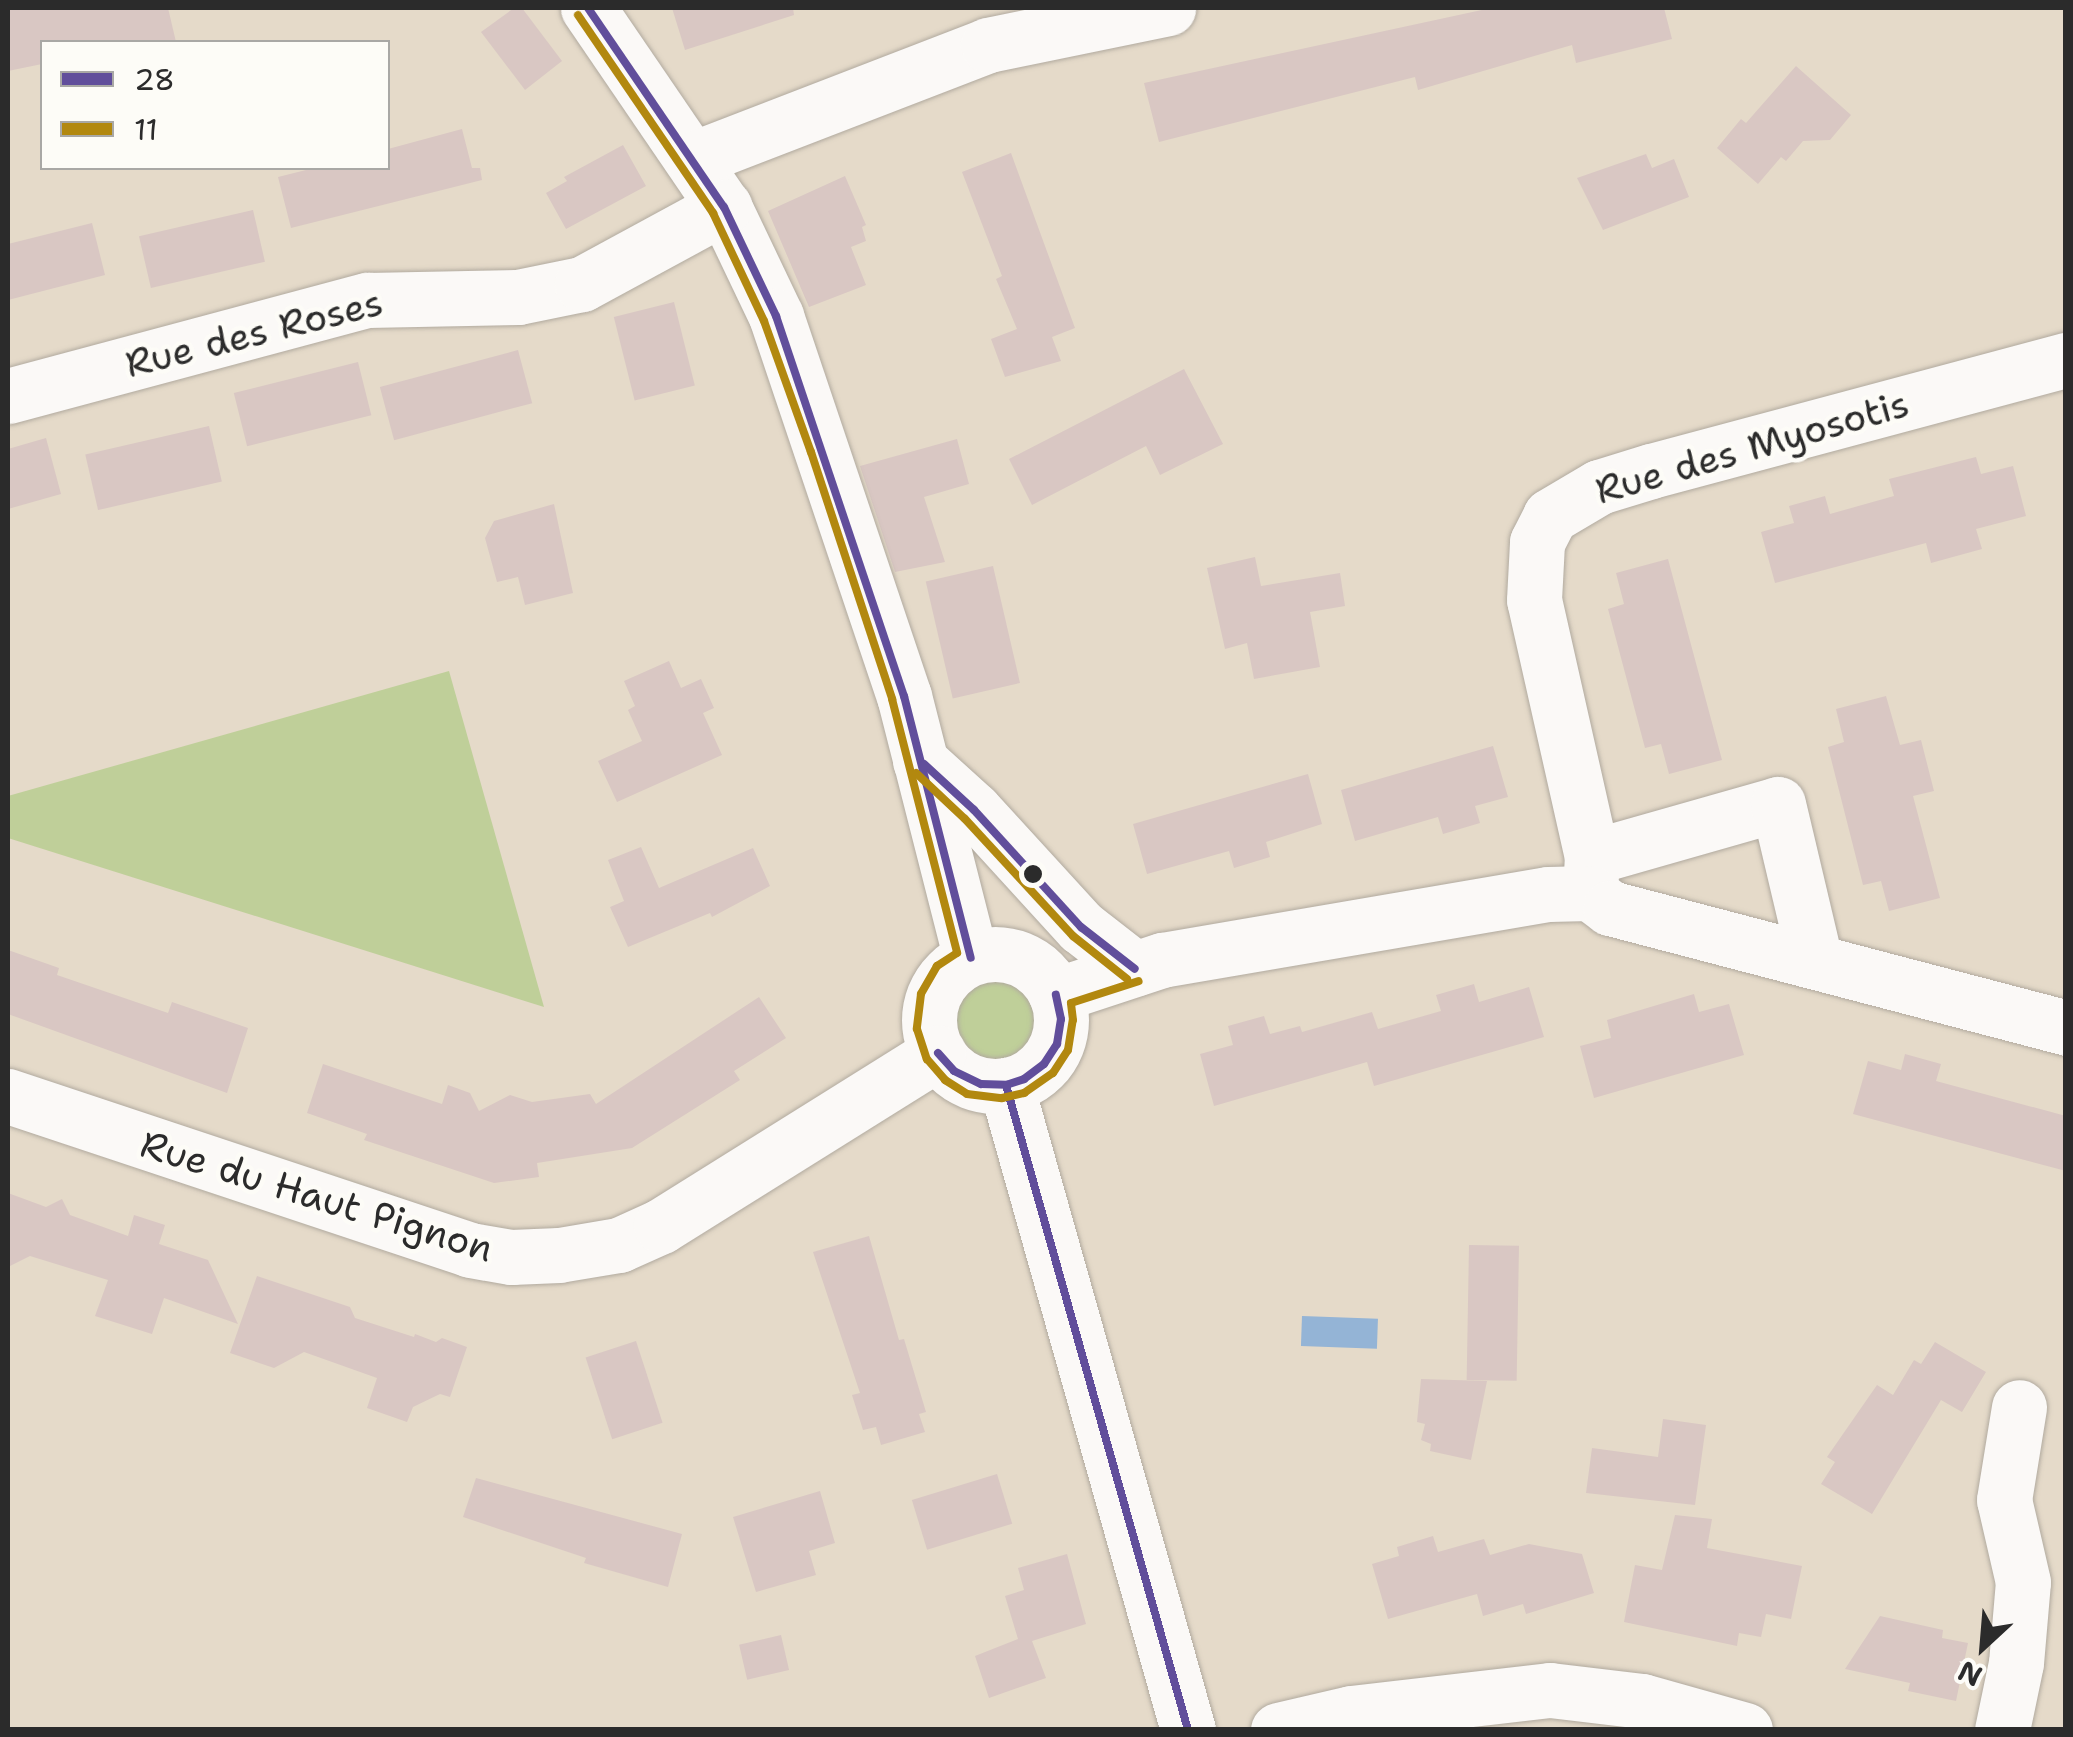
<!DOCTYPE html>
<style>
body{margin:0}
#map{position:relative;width:2073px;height:1737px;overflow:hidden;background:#e5dac9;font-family:"Shantell Sans",sans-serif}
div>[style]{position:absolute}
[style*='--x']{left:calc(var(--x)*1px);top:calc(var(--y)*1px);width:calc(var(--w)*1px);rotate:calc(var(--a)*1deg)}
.green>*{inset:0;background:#bfcf99}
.round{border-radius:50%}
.water>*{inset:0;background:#94b4d6;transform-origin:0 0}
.building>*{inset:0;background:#d9c7c3;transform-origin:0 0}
.roads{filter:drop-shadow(0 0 2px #b1aa9f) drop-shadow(0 0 2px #b1aa9f)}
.minor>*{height:55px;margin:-27.5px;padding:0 27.5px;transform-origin:27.5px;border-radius:27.5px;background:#fbf9f7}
.minor>.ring{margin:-27.5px;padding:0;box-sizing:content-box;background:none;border:55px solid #fbf9f7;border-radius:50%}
.bus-1>*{height:8px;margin:-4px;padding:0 4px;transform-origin:4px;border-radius:4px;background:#614e9b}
.bus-2>*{height:8px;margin:-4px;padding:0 4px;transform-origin:4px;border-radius:4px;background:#b2880f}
.dots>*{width:28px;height:28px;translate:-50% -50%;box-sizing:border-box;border:5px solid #fdfcf7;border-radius:50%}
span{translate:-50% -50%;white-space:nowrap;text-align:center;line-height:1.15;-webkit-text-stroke:9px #fdfcf7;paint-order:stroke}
.street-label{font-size:38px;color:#2b2b2b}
.frame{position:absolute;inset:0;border:10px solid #2b2b2b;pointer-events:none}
.legend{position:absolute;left:40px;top:40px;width:350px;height:130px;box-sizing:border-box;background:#fdfcf7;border:2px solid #a9a8a5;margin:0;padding:12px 18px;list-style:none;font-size:30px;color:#2b2b2b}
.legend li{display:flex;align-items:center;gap:20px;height:50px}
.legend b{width:50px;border:2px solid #a9a8a5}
.north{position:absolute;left:1933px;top:1597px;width:100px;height:100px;-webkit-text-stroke:8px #fdfcf7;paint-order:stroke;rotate:206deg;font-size:28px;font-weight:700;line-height:40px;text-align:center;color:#2b2b2b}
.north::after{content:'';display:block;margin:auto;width:35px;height:45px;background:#2b2b2b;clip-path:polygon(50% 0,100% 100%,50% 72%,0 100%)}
</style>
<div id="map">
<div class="green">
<div style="clip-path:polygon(449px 671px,544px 1007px,8px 838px,8px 796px)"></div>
<div class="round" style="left:951px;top:976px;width:88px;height:88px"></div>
</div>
<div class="water">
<div style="left:1302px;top:1316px;width:76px;height:30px;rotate:2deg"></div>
</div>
<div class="building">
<div style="clip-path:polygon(8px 8px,168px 8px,176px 42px,42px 42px,42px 64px,8px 71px)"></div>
<div style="clip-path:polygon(514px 8px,522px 8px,562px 61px,525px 90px,481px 32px)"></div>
<div style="clip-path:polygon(672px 8px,793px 8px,794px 15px,685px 50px)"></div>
<div style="clip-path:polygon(1491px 8px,1664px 8px,1672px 39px,1576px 63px,1572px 45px,1418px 90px,1415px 77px,1159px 142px,1144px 83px)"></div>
<div style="clip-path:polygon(1796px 66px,1851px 115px,1830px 140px,1803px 141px,1786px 161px,1781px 157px,1758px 184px,1717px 148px,1741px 119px,1746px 123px)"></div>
<div style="clip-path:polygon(462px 129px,472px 168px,480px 168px,482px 180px,291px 228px,278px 177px,314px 168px,388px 168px,388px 149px)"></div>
<div style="clip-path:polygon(623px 145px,646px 186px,566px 229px,546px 193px,567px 181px,564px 177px)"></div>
<div style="clip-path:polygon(1011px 153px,1075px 328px,1052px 337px,1061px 361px,1005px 377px,991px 339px,1017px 329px,996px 279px,1002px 276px,962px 172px)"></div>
<div style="clip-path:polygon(1646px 154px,1652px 168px,1674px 159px,1689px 197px,1603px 230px,1577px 178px)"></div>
<div style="clip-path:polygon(845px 176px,866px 225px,862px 227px,866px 241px,851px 247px,866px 285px,809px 307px,768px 211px)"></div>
<div style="left:253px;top:210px;width:53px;height:117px;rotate:77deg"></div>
<div style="clip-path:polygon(92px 223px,105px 275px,8px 300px,8px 244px)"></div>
<div style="left:674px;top:302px;width:86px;height:62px;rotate:76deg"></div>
<div style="left:518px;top:350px;width:55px;height:143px;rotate:75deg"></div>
<div style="left:358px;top:362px;width:55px;height:128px;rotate:76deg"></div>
<div style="clip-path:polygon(1184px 369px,1223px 444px,1160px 475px,1146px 446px,1032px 505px,1009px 459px)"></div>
<div style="left:209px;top:426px;width:57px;height:127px;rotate:77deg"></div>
<div style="clip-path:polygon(46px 438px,61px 494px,8px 509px,8px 449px)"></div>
<div style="clip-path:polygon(957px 439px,969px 484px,924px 497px,945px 562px,895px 572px,860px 466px)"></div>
<div style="clip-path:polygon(1976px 457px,1981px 474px,2013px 466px,2026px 516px,1976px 529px,1982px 549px,1931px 563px,1926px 543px,1775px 583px,1761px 532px,1794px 523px,1789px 506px,1825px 496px,1830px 514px,1894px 496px,1889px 479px)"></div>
<div style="clip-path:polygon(554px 504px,573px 593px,525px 605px,518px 577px,497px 582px,485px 538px,494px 521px)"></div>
<div style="clip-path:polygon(1255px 557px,1261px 586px,1340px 573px,1345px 606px,1310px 612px,1320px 667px,1254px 679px,1247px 643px,1225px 649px,1207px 568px)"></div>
<div style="clip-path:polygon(1668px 559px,1722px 760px,1669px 774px,1661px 744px,1645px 748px,1608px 609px,1624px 604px,1616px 573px)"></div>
<div style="left:993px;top:566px;width:120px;height:69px;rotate:77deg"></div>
<div style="clip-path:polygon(669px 661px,681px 688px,701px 679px,714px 708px,703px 713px,722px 755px,617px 802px,598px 761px,642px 741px,628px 710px,635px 706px,624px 681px)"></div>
<div style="clip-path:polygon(1886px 696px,1900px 745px,1921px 740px,1934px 791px,1913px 796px,1940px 898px,1889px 911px,1881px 881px,1863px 885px,1828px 747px,1844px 742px,1836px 709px)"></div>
<div style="clip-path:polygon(1493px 746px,1508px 797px,1475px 806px,1480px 823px,1443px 834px,1438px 817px,1355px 841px,1341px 790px)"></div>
<div style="clip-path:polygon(1308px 774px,1322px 824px,1266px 842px,1270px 857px,1234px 868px,1229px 851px,1147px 874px,1133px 824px)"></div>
<div style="clip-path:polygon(641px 847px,659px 888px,753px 848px,770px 886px,712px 917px,710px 913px,628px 947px,610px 907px,624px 901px,608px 860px)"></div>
<div style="clip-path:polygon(8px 950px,59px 968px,57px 975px,168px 1013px,172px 1002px,248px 1028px,227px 1093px,8px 1014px)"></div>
<div style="clip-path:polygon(1474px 984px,1479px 1002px,1529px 987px,1544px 1037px,1374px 1086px,1367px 1062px,1214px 1106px,1200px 1054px,1233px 1045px,1228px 1026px,1264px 1016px,1270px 1034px,1300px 1026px,1302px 1032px,1372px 1012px,1378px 1029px,1441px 1011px,1436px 995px)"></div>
<div style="clip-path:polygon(1694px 994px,1699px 1012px,1729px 1004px,1744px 1055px,1594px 1098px,1580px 1046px,1611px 1038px,1607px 1020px)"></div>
<div style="clip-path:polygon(759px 997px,786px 1038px,734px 1071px,740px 1080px,632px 1148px,537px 1163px,539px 1177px,494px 1183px,364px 1140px,367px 1134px,307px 1113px,323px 1064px,442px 1104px,448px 1085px,470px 1093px,479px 1111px,510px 1095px,532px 1102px,590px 1094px,596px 1104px)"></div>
<div style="clip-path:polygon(1905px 1054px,1941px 1064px,1936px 1081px,2066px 1116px,2066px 1171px,1853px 1114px,1868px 1061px,1901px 1070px)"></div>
<div style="clip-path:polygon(8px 1193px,46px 1207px,62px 1199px,70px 1215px,128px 1236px,134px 1215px,165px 1225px,159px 1244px,208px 1260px,238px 1324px,164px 1298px,152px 1334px,95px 1316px,108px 1280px,30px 1256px,8px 1267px)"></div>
<div style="clip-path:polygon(869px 1236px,899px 1340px,904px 1339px,926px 1412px,919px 1414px,925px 1432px,881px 1445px,876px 1427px,863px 1430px,852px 1395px,860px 1393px,813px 1252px)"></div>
<div style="left:1469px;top:1245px;width:50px;height:135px;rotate:1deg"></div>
<div style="clip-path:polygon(257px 1276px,350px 1307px,355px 1318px,414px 1337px,415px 1334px,436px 1342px,442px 1338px,467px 1347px,450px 1397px,440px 1394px,413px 1407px,407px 1422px,367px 1408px,377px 1378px,304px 1352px,274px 1368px,230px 1353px)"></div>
<div style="left:636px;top:1341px;width:86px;height:53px;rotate:72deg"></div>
<div style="clip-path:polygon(1935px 1342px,1986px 1372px,1962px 1412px,1941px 1400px,1872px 1514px,1821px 1484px,1835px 1462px,1827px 1457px,1877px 1385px,1893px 1395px,1914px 1360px,1921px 1364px)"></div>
<div style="clip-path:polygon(1421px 1379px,1487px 1381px,1471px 1460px,1430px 1451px,1431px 1444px,1421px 1440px,1425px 1424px,1417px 1422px)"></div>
<div style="clip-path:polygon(1663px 1419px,1706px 1425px,1695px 1505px,1586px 1493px,1592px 1448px,1658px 1457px)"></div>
<div style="left:997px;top:1474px;width:52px;height:89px;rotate:73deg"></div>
<div style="clip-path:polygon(476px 1478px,682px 1534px,668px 1587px,584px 1563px,586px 1558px,463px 1517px)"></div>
<div style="clip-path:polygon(820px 1491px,835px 1543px,809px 1551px,816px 1575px,756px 1592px,733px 1517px)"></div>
<div style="clip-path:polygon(1675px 1515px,1712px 1519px,1707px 1548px,1802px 1566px,1791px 1619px,1766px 1614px,1761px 1637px,1739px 1633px,1737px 1646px,1624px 1622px,1635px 1565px,1662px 1570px)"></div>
<div style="clip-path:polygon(1433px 1536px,1438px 1552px,1484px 1539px,1490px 1555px,1529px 1544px,1582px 1554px,1594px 1593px,1526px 1614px,1523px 1604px,1483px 1616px,1477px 1594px,1388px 1619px,1372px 1564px,1399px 1556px,1397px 1547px)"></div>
<div style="clip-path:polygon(1067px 1554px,1086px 1624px,1032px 1641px,1046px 1678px,989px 1698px,975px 1656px,1018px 1639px,1005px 1596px,1024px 1590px,1018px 1568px)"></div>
<div style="clip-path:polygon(1880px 1616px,1943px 1630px,1942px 1638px,1968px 1643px,1956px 1701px,1908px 1691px,1910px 1683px,1845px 1669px)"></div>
<div style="left:781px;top:1635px;width:36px;height:43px;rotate:77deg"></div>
</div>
<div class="roads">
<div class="minor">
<div style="--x:588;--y:8;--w:241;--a:55.7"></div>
<div style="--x:724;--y:207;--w:121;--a:64.5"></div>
<div style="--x:776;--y:316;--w:401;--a:71.4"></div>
<div style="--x:904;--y:696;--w:270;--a:75.7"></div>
<div style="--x:693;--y:159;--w:316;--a:-21.1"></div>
<div style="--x:988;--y:45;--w:184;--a:-11.6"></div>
<div style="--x:8;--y:396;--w:372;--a:-15"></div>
<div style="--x:367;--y:300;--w:151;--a:-1.1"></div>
<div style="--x:518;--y:297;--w:65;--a:-11.5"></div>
<div style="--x:582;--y:284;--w:162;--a:-28.5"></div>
<div style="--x:920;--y:761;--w:73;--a:42.2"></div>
<div style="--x:974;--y:810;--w:159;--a:47.6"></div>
<div style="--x:1081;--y:927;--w:68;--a:37.9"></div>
<div style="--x:1592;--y:857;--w:193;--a:-15.9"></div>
<div style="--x:1778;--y:804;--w:161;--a:76.7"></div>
<div style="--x:1590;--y:893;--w:36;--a:-87"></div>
<div style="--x:1592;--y:857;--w:263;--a:-102.7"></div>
<div style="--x:1534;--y:600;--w:58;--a:-87"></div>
<div style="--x:1537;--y:542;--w:29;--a:-63"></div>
<div style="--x:1550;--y:516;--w:57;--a:-30.6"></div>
<div style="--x:1599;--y:487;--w:54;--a:-17.1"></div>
<div style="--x:1651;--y:471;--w:430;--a:-15"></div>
<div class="ring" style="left:929px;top:954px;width:77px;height:77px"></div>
<div style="--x:1056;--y:995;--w:112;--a:-18.3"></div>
<div style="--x:1162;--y:960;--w:392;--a:-9.7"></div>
<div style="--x:1548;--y:894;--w:42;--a:-1.4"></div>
<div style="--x:1590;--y:893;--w:25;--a:37"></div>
<div style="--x:1610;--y:908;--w:472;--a:14.7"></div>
<div style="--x:1006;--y:1085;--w:670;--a:74.24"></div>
<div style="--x:8;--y:1096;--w:487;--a:18.4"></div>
<div style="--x:470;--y:1250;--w:42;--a:9.7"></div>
<div style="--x:511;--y:1257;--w:48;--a:-2.4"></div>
<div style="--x:559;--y:1255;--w:61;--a:-9.5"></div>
<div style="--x:619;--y:1245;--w:46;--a:-24.3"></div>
<div style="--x:661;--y:1226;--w:327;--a:-32"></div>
<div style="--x:1278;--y:1730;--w:75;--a:-13.1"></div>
<div style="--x:1351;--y:1713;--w:200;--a:-6.6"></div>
<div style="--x:1550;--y:1690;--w:93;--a:6.8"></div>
<div style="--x:1642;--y:1701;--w:107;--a:15.7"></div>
<div style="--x:2002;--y:1730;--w:68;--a:-78.2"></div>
<div style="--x:2016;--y:1663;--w:81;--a:-85.1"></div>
<div style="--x:2023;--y:1582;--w:84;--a:-103"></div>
<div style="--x:2004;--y:1500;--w:94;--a:-80.8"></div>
</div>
</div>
<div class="bus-1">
<div style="--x:588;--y:8;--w:241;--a:55.7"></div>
<div style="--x:724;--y:207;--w:121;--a:64.5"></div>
<div style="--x:776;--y:316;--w:401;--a:71.4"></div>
<div style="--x:904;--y:696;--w:270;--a:75.7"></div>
<div style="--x:924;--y:764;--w:68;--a:42.6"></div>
<div style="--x:974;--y:810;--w:159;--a:47.6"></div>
<div style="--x:1081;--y:927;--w:68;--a:37.9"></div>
<div style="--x:938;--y:1053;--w:24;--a:48"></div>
<div style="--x:954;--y:1071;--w:30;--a:26"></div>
<div style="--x:981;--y:1084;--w:25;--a:2"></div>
<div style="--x:1006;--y:1085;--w:19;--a:-18"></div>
<div style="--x:1024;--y:1079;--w:25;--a:-37"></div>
<div style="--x:1044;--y:1064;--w:24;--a:-57"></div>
<div style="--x:1057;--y:1044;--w:25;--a:-81"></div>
<div style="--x:1061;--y:1019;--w:25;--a:-102"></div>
<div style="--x:1006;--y:1085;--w:670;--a:74.24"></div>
</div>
<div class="bus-2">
<div style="--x:578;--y:15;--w:240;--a:55.7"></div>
<div style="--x:713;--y:213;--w:119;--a:64.7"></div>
<div style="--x:764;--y:321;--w:139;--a:70.3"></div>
<div style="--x:811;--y:452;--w:260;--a:71.8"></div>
<div style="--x:892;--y:699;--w:262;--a:75.6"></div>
<div style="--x:957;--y:953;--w:24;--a:147"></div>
<div style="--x:937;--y:966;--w:32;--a:120"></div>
<div style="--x:921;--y:994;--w:35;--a:97"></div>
<div style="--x:917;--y:1029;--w:32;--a:72"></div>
<div style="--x:927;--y:1059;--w:28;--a:49"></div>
<div style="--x:945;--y:1080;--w:26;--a:32"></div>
<div style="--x:967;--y:1094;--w:35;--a:7"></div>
<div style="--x:1002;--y:1098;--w:23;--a:-13"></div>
<div style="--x:1024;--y:1093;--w:35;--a:-35"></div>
<div style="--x:1053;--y:1073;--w:27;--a:-57"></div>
<div style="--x:1068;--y:1050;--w:30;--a:-81"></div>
<div style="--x:1073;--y:1020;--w:17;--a:-97"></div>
<div style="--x:1071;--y:1003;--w:71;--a:-17.9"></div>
<div style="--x:916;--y:773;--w:67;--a:43.2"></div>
<div style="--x:965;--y:819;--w:159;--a:47.3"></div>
<div style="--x:1073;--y:936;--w:69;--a:38.5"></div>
</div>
<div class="dots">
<div style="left:1033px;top:874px;background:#2b2b2b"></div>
</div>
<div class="street-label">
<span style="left:254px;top:333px;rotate:-14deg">Rue des Roses</span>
<span style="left:1752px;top:447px;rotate:-16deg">Rue des Myosotis</span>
<span style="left:317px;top:1196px;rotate:17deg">Rue du Haut Pignon</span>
</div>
<div class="frame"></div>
<ul class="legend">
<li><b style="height:12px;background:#614e9b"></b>28</li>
<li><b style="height:12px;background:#b2880f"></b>11</li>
</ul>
<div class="north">N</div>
</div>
